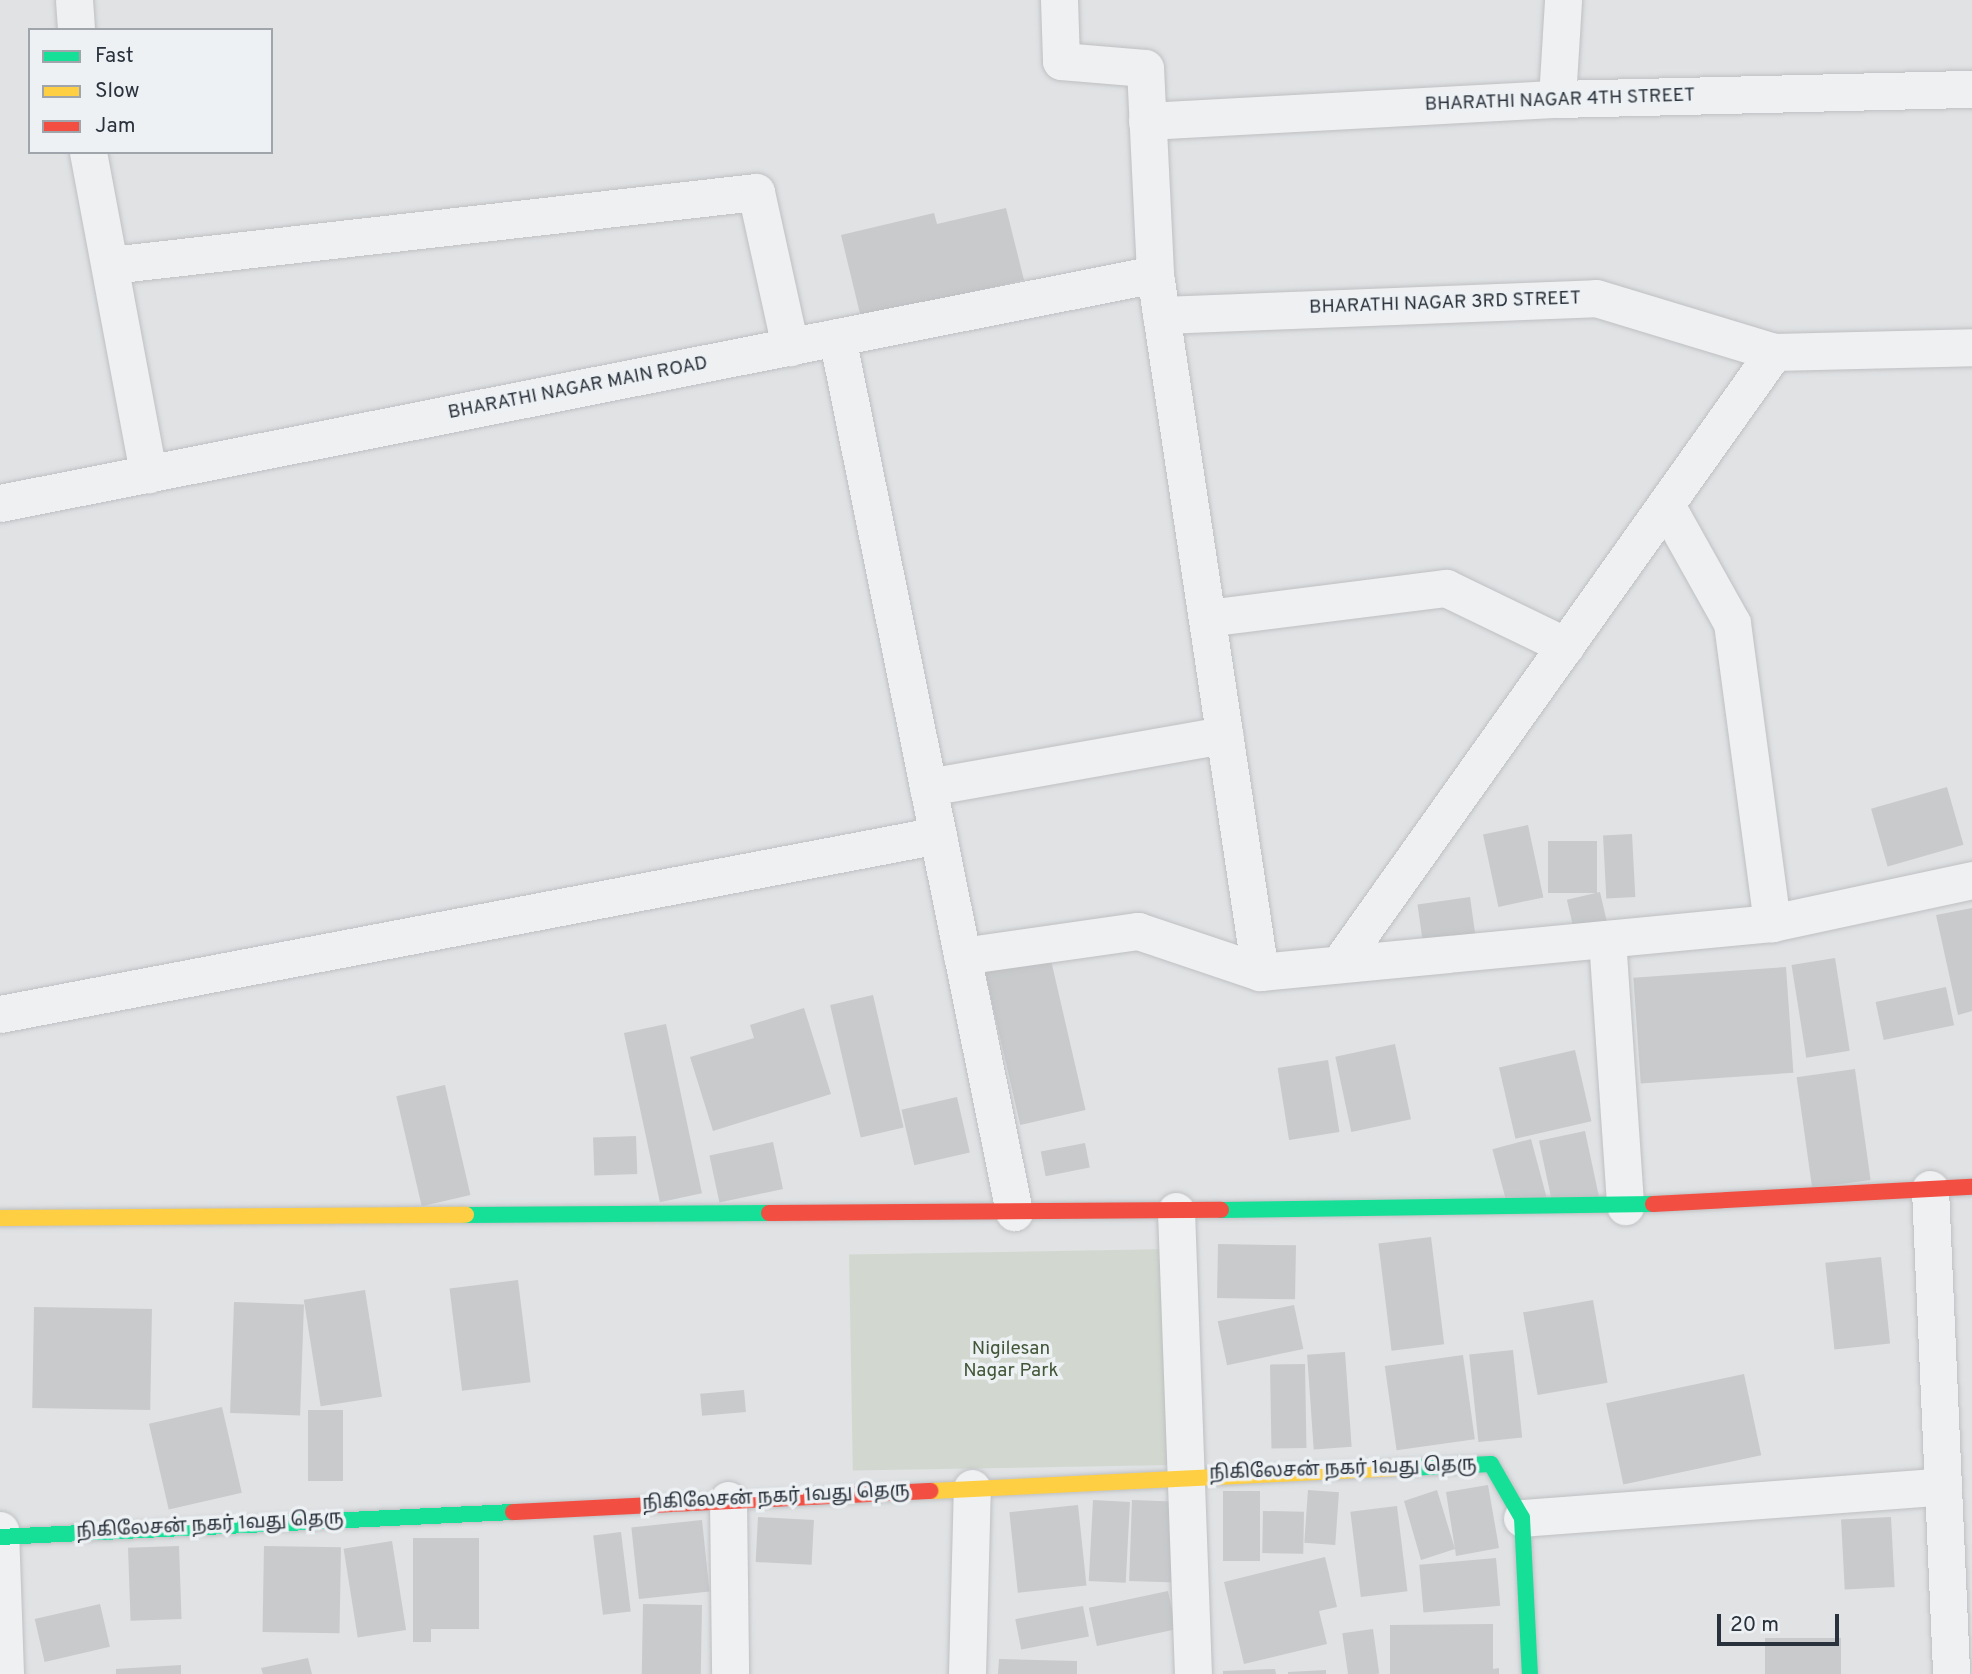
<!DOCTYPE html>
<meta charset="utf-8">
<style>
body{margin:0}
#map{position:relative;width:1972px;height:1674px;overflow:hidden;background:#e0e2e4;font-family:Overpass,"Noto Sans Tamil",sans-serif}
div>[style]{position:absolute}
[style*='--x']{left:calc(var(--x)*1px);top:calc(var(--y)*1px);width:calc(var(--w)*1px);rotate:calc(var(--a)*1deg)}
.green>*{inset:0;background:#d2d8d0;transform-origin:0 0}
.building>*{inset:0;background:#c8cacc;transform-origin:0 0}
.roads{filter:drop-shadow(0 0 2px #bec0c2) drop-shadow(0 0 2px #bec0c2)}
.street>*{height:37px;margin:-18.5px;padding:0 18.5px;transform-origin:18.5px;border-radius:18.5px;background:#eff0f2}
.fast>*{height:16px;margin:-8px;padding:0 8px;transform-origin:8px;border-radius:8px;background:#16e098}
.slow>*{height:16px;margin:-8px;padding:0 8px;transform-origin:8px;border-radius:8px;background:#ffcf43}
.jam>*{height:16px;margin:-8px;padding:0 8px;transform-origin:8px;border-radius:8px;background:#f24e42}
span{translate:-50% -50%;white-space:nowrap;text-align:center;line-height:1.15;-webkit-text-stroke:7px #eef1f4;paint-order:stroke}
.street-label{font-size:19px;color:#29323c}
.park-label{font-size:19px;color:#425638}
.legend{position:absolute;left:28px;top:28px;width:245px;height:126px;box-sizing:border-box;background:#eef1f4;border:2px solid #9fa5aa;margin:0;padding:9px 12px;list-style:none;font-size:21px;color:#29323c}
.legend li{display:flex;align-items:center;gap:14px;height:35px}
.legend b{width:35px;border:2px solid #9fa5aa}
.scale{position:absolute;left:1717px;top:1614px;width:122px;height:32px;box-sizing:border-box;border:4px solid #29323c;border-top:0;padding-left:9px;font-size:21px;line-height:24px;white-space:nowrap;color:#29323c;-webkit-text-stroke:5px #eef1f4;paint-order:stroke}
</style>
<div id="map">
<div class="green">
<div style="left:1169px;top:1249px;width:216px;height:320px;rotate:89deg"></div>
</div>
<div class="building">
<div style="clip-path:polygon(1006px 208px,1024px 280px,861px 318px,841px 235px,934px 213px,937px 224px)"></div>
<div style="left:1947px;top:787px;width:60px;height:79px;rotate:74deg"></div>
<div style="left:1528px;top:825px;width:74px;height:46px;rotate:78deg"></div>
<div style="left:1632px;top:834px;width:63px;height:29px;rotate:87deg"></div>
<div style="left:1548px;top:841px;width:49px;height:52px"></div>
<div style="left:1600px;top:892px;width:31px;height:34px;rotate:77deg"></div>
<div style="left:1470px;top:897px;width:42px;height:53px;rotate:82deg"></div>
<div style="clip-path:polygon(1972px 908px,1972px 1011px,1958px 1015px,1936px 915px)"></div>
<div style="left:1050px;top:956px;width:158px;height:67px;rotate:77deg"></div>
<div style="left:1835px;top:958px;width:94px;height:44px;rotate:81deg"></div>
<div style="left:1786px;top:967px;width:106px;height:153px;rotate:86deg"></div>
<div style="left:1946px;top:987px;width:39px;height:72px;rotate:78deg"></div>
<div style="left:873px;top:995px;width:136px;height:44px;rotate:77deg"></div>
<div style="clip-path:polygon(804px 1008px,831px 1094px,713px 1131px,690px 1057px,754px 1038px,750px 1025px)"></div>
<div style="left:666px;top:1024px;width:173px;height:43px;rotate:78deg"></div>
<div style="left:1395px;top:1044px;width:77px;height:61px;rotate:78deg"></div>
<div style="left:1575px;top:1050px;width:73px;height:78px;rotate:77deg"></div>
<div style="left:1328px;top:1060px;width:73px;height:51px;rotate:81deg"></div>
<div style="left:1855px;top:1069px;width:112px;height:59px;rotate:82deg"></div>
<div style="left:445px;top:1085px;width:113px;height:50px;rotate:77deg"></div>
<div style="left:957px;top:1097px;width:57px;height:57px;rotate:77deg"></div>
<div style="left:1585px;top:1131px;width:67px;height:47px;rotate:78deg"></div>
<div style="left:636px;top:1136px;width:38px;height:43px;rotate:88deg"></div>
<div style="left:1531px;top:1139px;width:60px;height:40px;rotate:75deg"></div>
<div style="left:773px;top:1142px;width:48px;height:65px;rotate:78deg"></div>
<div style="left:1085px;top:1143px;width:25px;height:45px;rotate:79deg"></div>
<div style="left:1431px;top:1237px;width:108px;height:53px;rotate:83deg"></div>
<div style="left:1218px;top:1244px;width:78px;height:54px;rotate:1deg"></div>
<div style="left:1881px;top:1257px;width:87px;height:56px;rotate:84deg"></div>
<div style="left:518px;top:1280px;width:103px;height:69px;rotate:83deg"></div>
<div style="left:365px;top:1290px;width:108px;height:62px;rotate:81deg"></div>
<div style="left:1593px;top:1300px;width:84px;height:71px;rotate:80deg"></div>
<div style="left:234px;top:1302px;width:70px;height:111px;rotate:2deg"></div>
<div style="left:1294px;top:1305px;width:45px;height:78px;rotate:78deg"></div>
<div style="left:34px;top:1307px;width:118px;height:101px;rotate:1deg"></div>
<div style="left:1513px;top:1350px;width:88px;height:44px;rotate:84deg"></div>
<div style="left:1345px;top:1352px;width:95px;height:38px;rotate:86deg"></div>
<div style="left:1463px;top:1355px;width:85px;height:79px;rotate:82deg"></div>
<div style="left:1305px;top:1364px;width:84px;height:35px;rotate:89deg"></div>
<div style="left:1744px;top:1374px;width:83px;height:141px;rotate:78deg"></div>
<div style="left:744px;top:1390px;width:22px;height:44px;rotate:85deg"></div>
<div style="left:222px;top:1407px;width:88px;height:75px;rotate:77deg"></div>
<div style="left:308px;top:1410px;width:35px;height:71px"></div>
<div style="clip-path:polygon(1488px 1485px,1499px 1548px,1456px 1556px,1455px 1549px,1421px 1560px,1404px 1501px,1437px 1490px,1455px 1549px,1446px 1492px)"></div>
<div style="left:1308px;top:1490px;width:31px;height:53px;rotate:4deg"></div>
<div style="left:1260px;top:1491px;width:70px;height:37px;rotate:90deg"></div>
<div style="left:1093px;top:1500px;width:37px;height:81px;rotate:3deg"></div>
<div style="left:1132px;top:1500px;width:47px;height:81px;rotate:2deg"></div>
<div style="left:1078px;top:1505px;width:81px;height:69px;rotate:84deg"></div>
<div style="left:1397px;top:1506px;width:86px;height:47px;rotate:83deg"></div>
<div style="left:1263px;top:1511px;width:41px;height:42px;rotate:1deg"></div>
<div style="left:758px;top:1517px;width:56px;height:45px;rotate:3deg"></div>
<div style="left:1891px;top:1517px;width:70px;height:50px;rotate:87deg"></div>
<div style="left:702px;top:1520px;width:72px;height:71px;rotate:84deg"></div>
<div style="left:621px;top:1532px;width:80px;height:28px;rotate:83deg"></div>
<div style="clip-path:polygon(413px 1538px,479px 1538px,479px 1629px,431px 1629px,431px 1642px,413px 1642px)"></div>
<div style="left:392px;top:1541px;width:90px;height:49px;rotate:81deg"></div>
<div style="left:179px;top:1546px;width:73px;height:51px;rotate:88deg"></div>
<div style="left:264px;top:1546px;width:77px;height:86px;rotate:1deg"></div>
<div style="clip-path:polygon(1325px 1557px,1337px 1607px,1319px 1611px,1327px 1644px,1244px 1664px,1224px 1582px)"></div>
<div style="left:1496px;top:1558px;width:48px;height:77px;rotate:85deg"></div>
<div style="left:1168px;top:1591px;width:39px;height:81px;rotate:78deg"></div>
<div style="left:100px;top:1604px;width:44px;height:67px;rotate:77deg"></div>
<div style="left:643px;top:1604px;width:59px;height:70px;rotate:1deg"></div>
<div style="left:1083px;top:1606px;width:31px;height:69px;rotate:79deg"></div>
<div style="clip-path:polygon(1493px 1624px,1493px 1669px,1499px 1668px,1499px 1674px,1390px 1674px,1390px 1625px)"></div>
<div style="left:1373px;top:1629px;width:45px;height:31px;rotate:82deg"></div>
<div style="left:1841px;top:1638px;width:36px;height:76px;rotate:90deg"></div>
<div style="clip-path:polygon(308px 1658px,312px 1674px,263px 1674px,261px 1668px)"></div>
<div style="clip-path:polygon(999px 1659px,1077px 1661px,1077px 1674px,998px 1674px)"></div>
<div style="clip-path:polygon(181px 1665px,181px 1674px,116px 1674px,116px 1669px)"></div>
<div style="clip-path:polygon(1275px 1669px,1276px 1674px,1223px 1674px,1223px 1671px)"></div>
<div style="clip-path:polygon(1326px 1670px,1326px 1674px,1288px 1674px,1288px 1672px)"></div>
</div>
<div class="roads">
<div class="street">
<div style="--x:74;--y:0;--w:30;--a:86"></div>
<div style="--x:1059;--y:0;--w:61;--a:88.1"></div>
<div style="--x:1061;--y:61;--w:84;--a:4.8"></div>
<div style="--x:1145;--y:68;--w:206;--a:87.2"></div>
<div style="--x:1155;--y:274;--w:706;--a:81.45"></div>
<div style="--x:1557;--y:99;--w:99;--a:-86.5"></div>
<div style="--x:1147;--y:121;--w:411;--a:-3.1"></div>
<div style="--x:1557;--y:99;--w:415;--a:-1.4"></div>
<div style="--x:88;--y:152;--w:328;--a:79.4"></div>
<div style="--x:111;--y:265;--w:649;--a:-6.46"></div>
<div style="--x:756;--y:192;--w:159;--a:77.6"></div>
<div style="--x:1161;--y:315;--w:435;--a:-2.2"></div>
<div style="--x:1596;--y:298;--w:186;--a:16.9"></div>
<div style="--x:1774;--y:352;--w:198;--a:-1.4"></div>
<div style="--x:837;--y:337;--w:893;--a:78.56"></div>
<div style="--x:0;--y:503;--w:1177;--a:-11.21"></div>
<div style="--x:1666;--y:505;--w:135;--a:60.8"></div>
<div style="--x:1732;--y:623;--w:303;--a:82.4"></div>
<div style="--x:1207;--y:618;--w:241;--a:-7.2"></div>
<div style="--x:1446;--y:588;--w:133;--a:25.8"></div>
<div style="--x:928;--y:787;--w:301;--a:-10"></div>
<div style="--x:1607;--y:939;--w:268;--a:86.1"></div>
<div style="--x:962;--y:956;--w:178;--a:-8.1"></div>
<div style="--x:1138;--y:931;--w:129;--a:18.6"></div>
<div style="--x:1260;--y:972;--w:514;--a:-5.47"></div>
<div style="--x:1772;--y:923;--w:205;--a:-12.1"></div>
<div style="--x:1339;--y:964;--w:751;--a:-54.6"></div>
<div style="--x:0;--y:1014;--w:955;--a:-10.8"></div>
<div style="--x:1930;--y:1189;--w:485;--a:87.5"></div>
<div style="--x:1176;--y:1211;--w:463;--a:87.9"></div>
<div style="--x:728;--y:1500;--w:174;--a:89.3"></div>
<div style="--x:1522;--y:1518;--w:422;--a:-4.3"></div>
<div style="--x:0;--y:1530;--w:144;--a:88"></div>
<div style="--x:967;--y:1674;--w:186;--a:-88.5"></div>
</div>
<div class="fast">
<div style="--x:1221;--y:1210;--w:432;--a:-0.8"></div>
<div style="--x:466;--y:1215;--w:303;--a:-0.4"></div>
<div style="--x:1406;--y:1468;--w:85;--a:-2.7"></div>
<div style="--x:1491;--y:1464;--w:62;--a:60.1"></div>
<div style="--x:1522;--y:1518;--w:156;--a:87.1"></div>
<div style="--x:0;--y:1537;--w:514;--a:-2.79"></div>
</div>
<div class="slow">
<div style="--x:0;--y:1218;--w:466;--a:-0.4"></div>
<div style="--x:930;--y:1491;--w:477;--a:-2.8"></div>
</div>
<div class="jam">
<div style="--x:1653;--y:1204;--w:319;--a:-3.1"></div>
<div style="--x:769;--y:1213;--w:452;--a:-0.4"></div>
<div style="--x:513;--y:1512;--w:418;--a:-2.9"></div>
</div>
</div>
<div class="street-label">
<span style="left:1560px;top:101px;rotate:-2deg">BHARATHI NAGAR 4TH STREET</span>
<span style="left:1445px;top:304px;rotate:-2deg">BHARATHI NAGAR 3RD STREET</span>
<span style="left:578px;top:389px;rotate:-11deg">BHARATHI NAGAR MAIN ROAD</span>
<span style="left:1343px;top:1470px;rotate:-2deg">நிகிலேசன் நகர் 1வது தெரு</span>
<span style="left:776px;top:1498px;rotate:-3deg">நிகிலேசன் நகர் 1வது தெரு</span>
<span style="left:210px;top:1526px;rotate:-3deg">நிகிலேசன் நகர் 1வது தெரு</span>
</div>
<div class="park-label">
<span style="left:1011px;top:1361px">Nigilesan<br>Nagar Park</span>
</div>
<ul class="legend">
<li><b style="height:9px;background:#16e098"></b>Fast</li>
<li><b style="height:9px;background:#ffcf43"></b>Slow</li>
<li><b style="height:9px;background:#f24e42"></b>Jam</li>
</ul>
<div class="scale">20 m</div>
</div>
